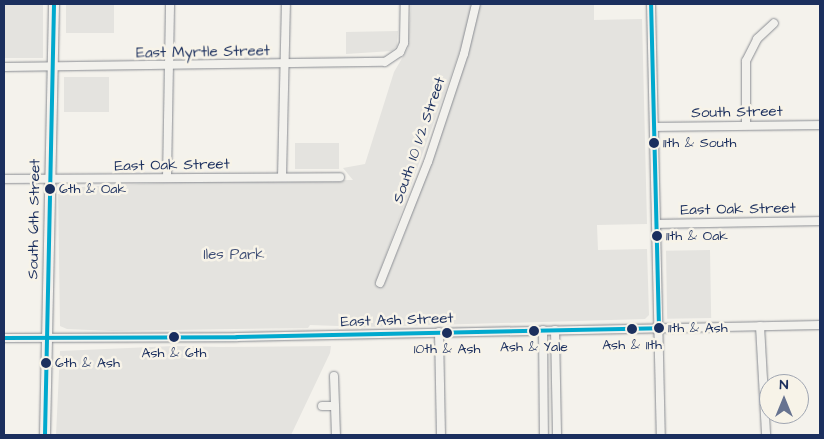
<!DOCTYPE html>
<style>
body{margin:0}
#map{position:relative;width:824px;height:439px;overflow:hidden;background:#f4f2ec;font-family:"Architects Daughter",sans-serif}
div>[style]{position:absolute}
[style*='--x']{left:calc(var(--x)*1px);top:calc(var(--y)*1px);width:calc(var(--w)*1px);rotate:calc(var(--a)*1deg)}
.built>*{inset:0;background:#e4e3df;transform-origin:0 0}
.roads{filter:drop-shadow(0 0 1px #898c92) drop-shadow(0 0 1px #898c92)}
.minor>*{height:8px;margin:-4px;padding:0 4px;transform-origin:4px;border-radius:4px;background:#f2f1ed}
.major>*{height:10px;margin:-5px;padding:0 5px;transform-origin:5px;border-radius:5px;background:#f2f1ed}
.bus-1>*{height:4px;margin:-2px;padding:0 2px;transform-origin:2px;border-radius:2px;background:#00a9ce}
.dots>*{width:14px;height:14px;translate:-50% -50%;box-sizing:border-box;border:2px solid #f7f3e8;border-radius:50%}
span{translate:-50% -50%;white-space:nowrap;text-align:center;line-height:1.15;-webkit-text-stroke:5px #f7f3e8;paint-order:stroke}
.bus-label{font-size:14px;color:#1b2f5e}
.left{translate:0 -50%;text-align:left}
.street-label{font-size:15px;color:#1b2f5e}
.park-label{font-size:15px;color:#415076}
.frame{position:absolute;inset:0;border:5px solid #1b2f5e;pointer-events:none}
.north{position:absolute;left:759px;top:374px;width:50px;height:50px;box-sizing:border-box;background:#f7f3e8;border:1px solid #9fa5b1;border-radius:50%;rotate:0deg;font-size:14px;font-weight:700;line-height:20px;text-align:center;color:#1b2f5e}
.north::after{content:'';display:block;margin:auto;width:18px;height:22px;background:#677390;clip-path:polygon(50% 0,100% 100%,50% 72%,0 100%)}
</style>
<div id="map">
<div class="built">
<div style="left:4px;top:4px;width:39px;height:54px"></div>
<div style="left:66px;top:4px;width:48px;height:29px"></div>
<div style="clip-path:polygon(411px 4px,473px 4px,462px 45px,376px 282px,384px 285px,406px 230px,481px 4px,594px 4px,594px 20px,642px 19px,647px 224px,597px 225px,598px 250px,647px 249px,649px 315px,645px 319px,366px 327px,310px 325px,308px 328px,235px 329px,112px 331px,67px 329px,60px 326px,58px 188px,202px 181px,353px 180px,343px 168px,365px 164px,394px 72px,408px 48px)"></div>
<div style="clip-path:polygon(398px 31px,397px 46px,392px 51px,346px 54px,346px 32px)"></div>
<div style="left:64px;top:77px;width:45px;height:35px"></div>
<div style="left:295px;top:143px;width:44px;height:26px"></div>
<div style="left:710px;top:250px;width:68px;height:44px;rotate:89deg"></div>
<div style="clip-path:polygon(174px 346px,221px 347px,331px 346px,330px 353px,291px 435px,56px 435px,60px 351px)"></div>
</div>
<div class="roads">
<div class="minor">
<div style="--x:651;--y:4;--w:431;--a:88.7"></div>
<div style="--x:4;--y:67;--w:381;--a:-0.8"></div>
<div style="--x:385;--y:62;--w:18;--a:-34"></div>
<div style="--x:400;--y:52;--w:10;--a:-66"></div>
<div style="--x:404;--y:43;--w:39;--a:-89"></div>
<div style="--x:746;--y:125;--w:64;--a:-90"></div>
<div style="--x:746;--y:61;--w:25;--a:-63"></div>
<div style="--x:757;--y:39;--w:23;--a:-43"></div>
<div style="--x:654;--y:127;--w:166;--a:-0.7"></div>
<div style="--x:282;--y:177;--w:173;--a:-88.7"></div>
<div style="--x:167;--y:178;--w:174;--a:-89"></div>
<div style="--x:4;--y:179;--w:336;--a:-0.3"></div>
<div style="--x:656;--y:224;--w:164;--a:-1"></div>
<div style="--x:380;--y:283;--w:130;--a:-68.4"></div>
<div style="--x:428;--y:162;--w:114;--a:-71.6"></div>
<div style="--x:464;--y:54;--w:51;--a:-76.5"></div>
<div style="--x:760;--y:326;--w:109;--a:86.8"></div>
<div style="--x:543;--y:330;--w:105;--a:89.5"></div>
<div style="--x:555;--y:330;--w:105;--a:88.9"></div>
<div style="--x:439;--y:332;--w:103;--a:88.9"></div>
<div style="--x:4;--y:338;--w:233;--a:-0.2"></div>
<div style="--x:237;--y:337;--w:583;--a:-1.18"></div>
<div style="--x:334;--y:376;--w:59;--a:88.1"></div>
<div style="--x:322;--y:406;--w:13;--a:0"></div>
</div>
<div class="major">
<div style="--x:45;--y:435;--w:431;--a:-88.8"></div>
</div>
</div>
<div class="bus-1">
<div style="--x:4;--y:338;--w:233;--a:-0.2"></div>
<div style="--x:237;--y:337;--w:422;--a:-1.2"></div>
<div style="--x:659;--y:328;--w:324;--a:-91.4"></div>
<div style="--x:45;--y:435;--w:431;--a:-88.8"></div>
</div>
<div class="dots">
<div style="left:654px;top:143px;background:#1b2f5e"></div>
<div style="left:50px;top:189px;background:#1b2f5e"></div>
<div style="left:657px;top:236px;background:#1b2f5e"></div>
<div style="left:659px;top:328px;background:#1b2f5e"></div>
<div style="left:632px;top:329px;background:#1b2f5e"></div>
<div style="left:534px;top:331px;background:#1b2f5e"></div>
<div style="left:447px;top:333px;background:#1b2f5e"></div>
<div style="left:174px;top:337px;background:#1b2f5e"></div>
<div style="left:46px;top:363px;background:#1b2f5e"></div>
</div>
<div class="bus-label">
<span class="left" style="left:663px;top:143px">11th &amp; South</span>
<span class="left" style="left:59px;top:189px">6th &amp; Oak</span>
<span class="left" style="left:666px;top:236px">11th &amp; Oak</span>
<span class="left" style="left:668px;top:328px">11th &amp; Ash</span>
<span style="left:632px;top:345px">Ash &amp; 11th</span>
<span style="left:534px;top:347px">Ash &amp; Yale</span>
<span style="left:447px;top:349px">10th &amp; Ash</span>
<span style="left:174px;top:353px">Ash &amp; 6th</span>
<span class="left" style="left:55px;top:363px">6th &amp; Ash</span>
</div>
<div class="street-label">
<span style="left:203px;top:52px;rotate:-1deg">East Myrtle Street</span>
<span style="left:737px;top:112px;rotate:-1deg">South Street</span>
<span style="left:419px;top:140px;rotate:-71deg">South 10 1/2 Street</span>
<span style="left:172px;top:165px;rotate:-1deg">East Oak Street</span>
<span style="left:738px;top:209px;rotate:-1deg">East Oak Street</span>
<span style="left:34px;top:219px;rotate:-89deg">South 6th Street</span>
<span style="left:397px;top:320px;rotate:-2deg">East Ash Street</span>
</div>
<div class="park-label">
<span style="left:234px;top:255px">Iles Park</span>
</div>
<div class="frame"></div>
<div class="north">N</div>
</div>
